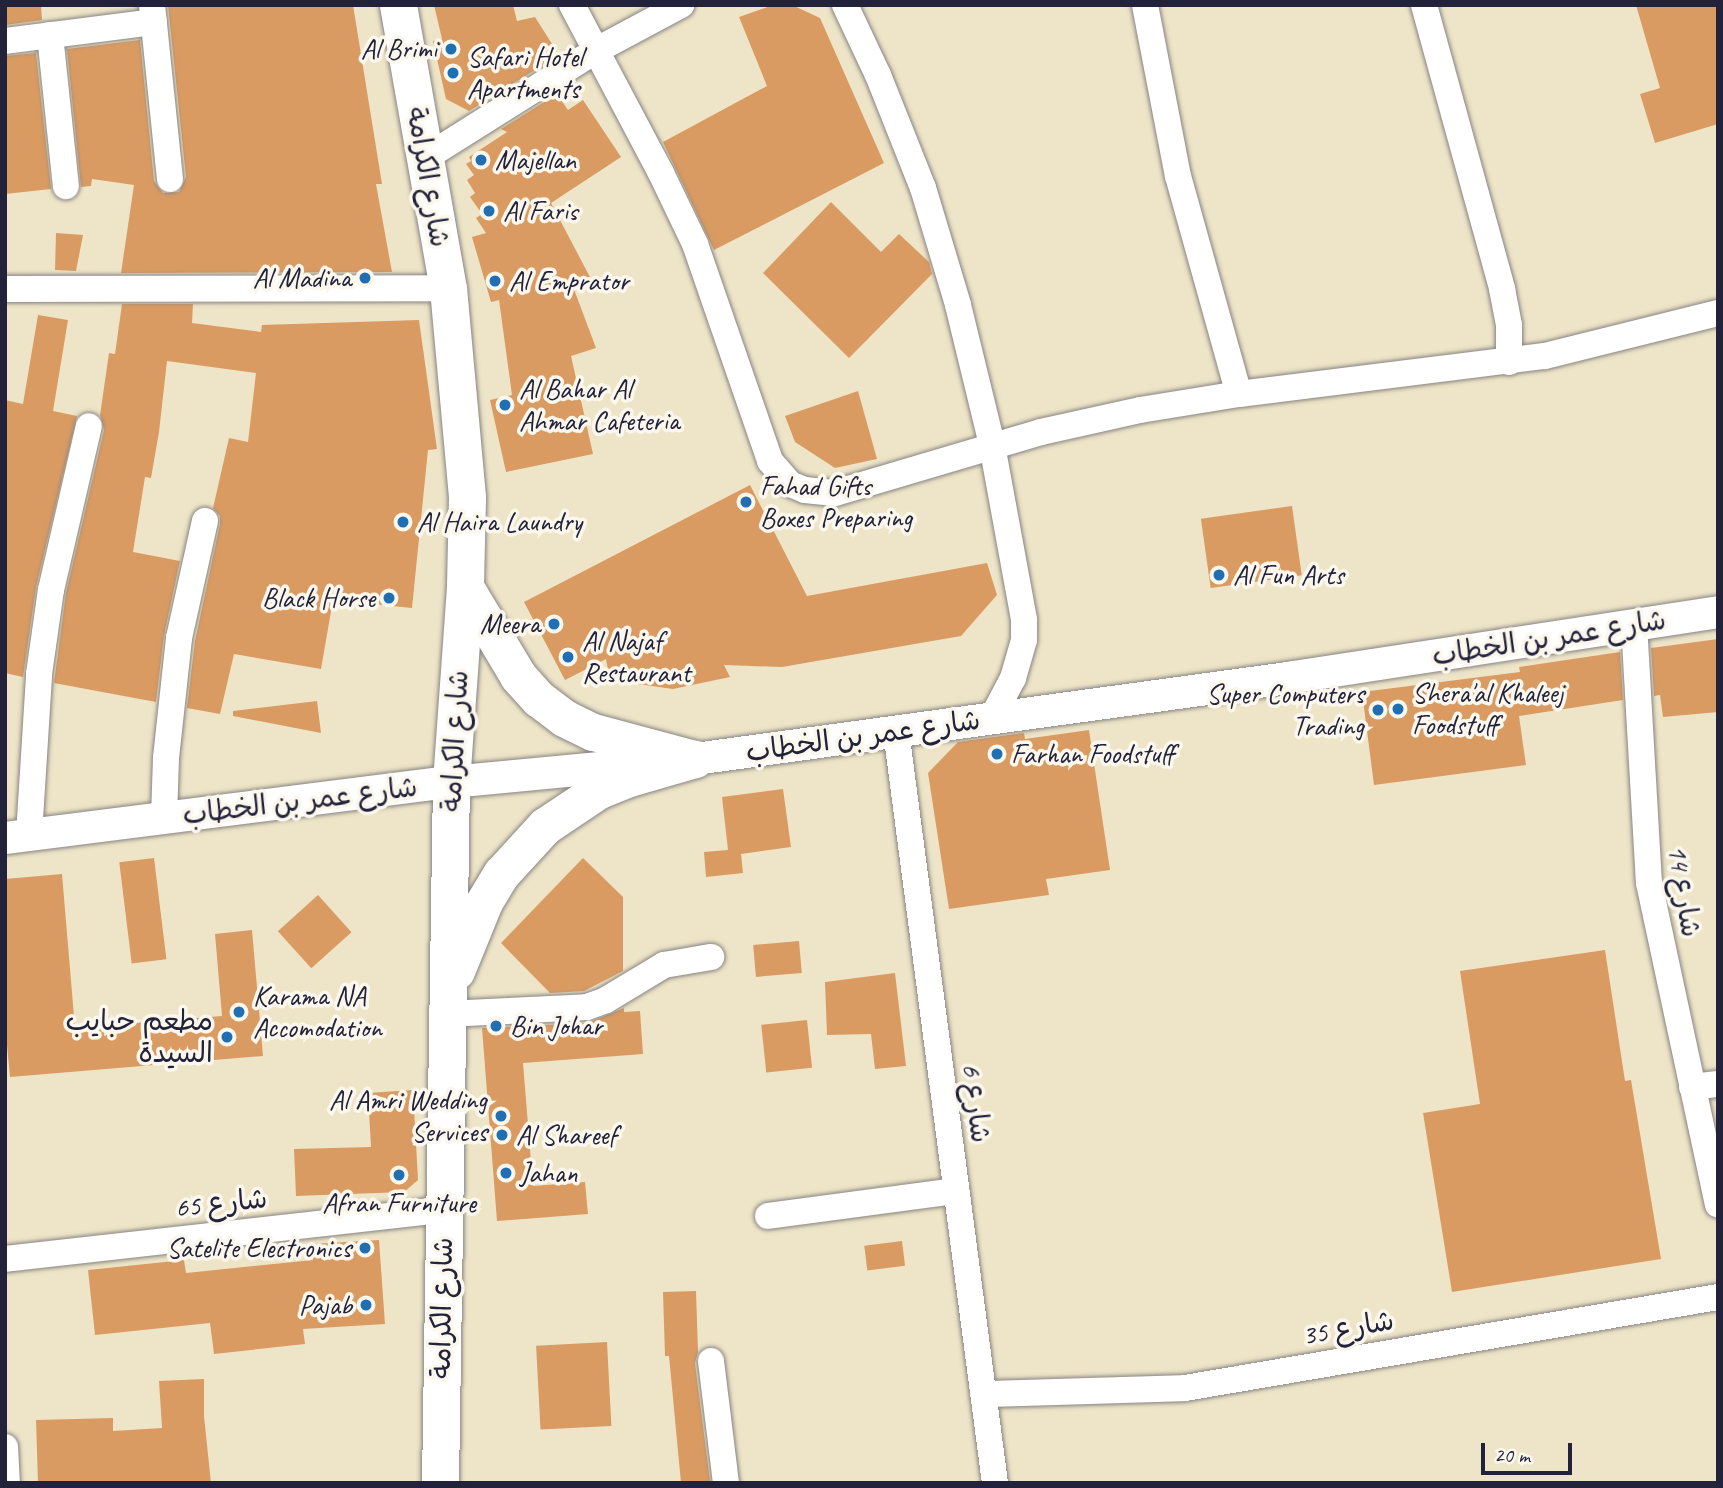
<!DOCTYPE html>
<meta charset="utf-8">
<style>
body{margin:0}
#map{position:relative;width:1723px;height:1488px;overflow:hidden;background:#eee5c8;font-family:Caveat,"Playpen Sans Arabic",sans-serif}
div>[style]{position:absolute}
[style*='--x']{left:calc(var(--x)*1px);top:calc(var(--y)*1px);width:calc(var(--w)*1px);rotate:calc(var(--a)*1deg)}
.building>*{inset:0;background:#d99b62;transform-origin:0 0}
.roads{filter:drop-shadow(0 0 2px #888482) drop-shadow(0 0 2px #888482)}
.minor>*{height:26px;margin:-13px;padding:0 13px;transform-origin:13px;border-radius:13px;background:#fff}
.tertiary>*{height:32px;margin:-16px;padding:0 16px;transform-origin:16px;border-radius:16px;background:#fff}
.secondary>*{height:37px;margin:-18.5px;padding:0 18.5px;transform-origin:18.5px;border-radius:18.5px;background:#fff}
.dots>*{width:19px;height:19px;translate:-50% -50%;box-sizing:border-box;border:4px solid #fbf7ec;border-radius:50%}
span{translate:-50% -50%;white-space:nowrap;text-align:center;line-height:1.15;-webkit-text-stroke:7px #fbf7ec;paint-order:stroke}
.poi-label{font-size:28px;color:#22223b}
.right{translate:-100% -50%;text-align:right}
.left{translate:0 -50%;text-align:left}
.street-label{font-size:28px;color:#22223b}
.frame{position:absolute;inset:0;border:7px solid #22223b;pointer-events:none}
.scale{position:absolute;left:1481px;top:1443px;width:91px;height:32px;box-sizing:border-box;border:4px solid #22223b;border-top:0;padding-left:9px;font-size:21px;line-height:24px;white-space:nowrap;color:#22223b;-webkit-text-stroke:5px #fbf7ec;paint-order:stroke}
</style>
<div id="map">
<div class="building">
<div style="clip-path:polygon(5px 5px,41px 5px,42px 20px,5px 25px)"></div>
<div style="clip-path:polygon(168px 5px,353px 5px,382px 184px,376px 184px,392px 272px,121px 273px,134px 185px,92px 179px,91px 186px,81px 187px,67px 49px,140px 40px,154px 181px,163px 193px,179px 192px,186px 177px)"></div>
<div style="clip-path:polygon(434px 5px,513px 5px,517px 21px,535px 17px,559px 55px,469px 111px,446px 99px,433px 41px,442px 39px)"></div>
<div style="clip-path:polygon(773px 5px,792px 5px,820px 18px,884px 163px,714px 250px,663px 142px,767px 86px,739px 17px)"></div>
<div style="clip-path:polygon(1636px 5px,1718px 5px,1718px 124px,1655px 143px,1640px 94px,1660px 88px)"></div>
<div style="clip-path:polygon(36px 53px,51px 189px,5px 194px,5px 56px)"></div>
<div style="clip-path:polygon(557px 94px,568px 110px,583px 100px,621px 157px,551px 203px,591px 279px,572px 284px,596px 348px,571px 356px,593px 454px,506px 472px,490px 400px,512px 395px,499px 300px,491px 302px,472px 237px,486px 233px,476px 218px,482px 214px,470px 197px,475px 193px,467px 180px,474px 175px,466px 164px,471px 161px,469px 157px,507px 132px,501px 129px)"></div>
<div style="clip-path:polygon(831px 202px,881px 252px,899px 234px,929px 262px,932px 274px,849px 358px,763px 273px)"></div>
<div style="clip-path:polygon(56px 233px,83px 235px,76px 271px,55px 270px)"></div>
<div style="clip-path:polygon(122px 304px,193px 304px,192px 323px,261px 332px,262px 325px,419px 320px,437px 449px,428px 450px,412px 608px,333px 600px,321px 669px,234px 654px,220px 714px,187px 708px,195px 641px,220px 524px,220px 516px,213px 508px,229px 438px,248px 442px,256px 373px,167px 361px,159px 432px,151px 478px,145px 477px,133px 552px,180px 561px,164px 635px,156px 702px,54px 683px,66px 593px,104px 430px,100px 415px,109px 353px,115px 354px)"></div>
<div style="clip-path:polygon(38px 315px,68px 320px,53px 411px,77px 416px,36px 587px,23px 677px,5px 673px,5px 400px,23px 404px)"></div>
<div style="clip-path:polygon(858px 391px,877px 459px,835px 468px,795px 442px,785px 416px)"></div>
<div style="clip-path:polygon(750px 485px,807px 596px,987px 563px,997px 595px,961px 636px,782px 667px,724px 665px,730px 677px,673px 689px,610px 680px,606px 659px,565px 680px,524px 602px)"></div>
<div style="left:1292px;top:506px;width:70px;height:92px;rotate:82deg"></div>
<div style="clip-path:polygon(1718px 639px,1718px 712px,1663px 717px,1660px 695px,1654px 696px,1651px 648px)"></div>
<div style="clip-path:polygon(1620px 652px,1623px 700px,1519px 716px,1526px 765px,1374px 785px,1362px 692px,1520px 672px,1519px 667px)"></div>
<div style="clip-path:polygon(317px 701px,321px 733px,233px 716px,233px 711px)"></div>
<div style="clip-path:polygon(1089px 730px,1110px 870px,1046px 879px,1049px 895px,949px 909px,928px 773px,958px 742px,1024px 733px,1025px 739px)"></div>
<div style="clip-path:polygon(783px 789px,791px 847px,741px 854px,743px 873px,706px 877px,704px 852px,728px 850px,722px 797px)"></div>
<div style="left:154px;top:858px;width:102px;height:35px;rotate:83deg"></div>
<div style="clip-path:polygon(583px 858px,623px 897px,623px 971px,584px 991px,550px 993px,501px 943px)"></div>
<div style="clip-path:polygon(62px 874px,75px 1028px,222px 1016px,215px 934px,252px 930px,263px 1056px,10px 1077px,5px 1024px,5px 879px)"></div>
<div style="left:318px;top:895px;width:50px;height:54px;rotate:48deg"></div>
<div style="left:799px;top:941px;width:32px;height:46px;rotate:85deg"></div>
<div style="clip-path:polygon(1605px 950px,1625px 1081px,1631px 1080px,1661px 1259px,1452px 1292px,1423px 1113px,1480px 1104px,1460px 971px)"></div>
<div style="clip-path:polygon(895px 973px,906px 1066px,875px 1069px,871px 1034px,827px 1035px,825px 982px)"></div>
<div style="clip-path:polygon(624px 1008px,624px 1012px,640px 1011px,643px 1054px,523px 1063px,533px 1186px,585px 1182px,588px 1214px,497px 1221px,482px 1028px,588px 1023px)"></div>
<div style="left:807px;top:1020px;width:48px;height:46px;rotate:84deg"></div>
<div style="clip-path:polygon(413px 1090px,418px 1180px,404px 1192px,296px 1196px,294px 1149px,371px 1147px,368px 1093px)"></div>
<div style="clip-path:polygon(379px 1240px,385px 1324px,303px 1329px,305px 1344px,214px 1354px,210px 1323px,95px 1335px,88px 1270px,184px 1260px,186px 1273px,313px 1260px,312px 1244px)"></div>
<div style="left:902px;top:1241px;width:25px;height:38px;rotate:83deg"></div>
<div style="clip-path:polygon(696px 1291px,698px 1352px,695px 1363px,710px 1481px,681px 1483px,669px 1356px,665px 1356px,663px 1292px)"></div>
<div style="left:607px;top:1342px;width:84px;height:71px;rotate:87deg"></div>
<div style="clip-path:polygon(204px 1379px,204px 1416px,211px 1483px,38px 1483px,36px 1420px,113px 1418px,113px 1431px,162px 1428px,159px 1381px)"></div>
</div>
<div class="roads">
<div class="minor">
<div style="--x:152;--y:5;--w:175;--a:84.1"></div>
<div style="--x:572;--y:5;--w:190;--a:62.1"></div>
<div style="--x:661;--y:173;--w:79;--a:64.4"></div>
<div style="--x:695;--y:244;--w:230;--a:70.9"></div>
<div style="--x:770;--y:461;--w:30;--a:49"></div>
<div style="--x:790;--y:484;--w:16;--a:22"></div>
<div style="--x:805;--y:490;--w:30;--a:6"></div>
<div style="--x:835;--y:493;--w:215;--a:-16.5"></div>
<div style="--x:1041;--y:432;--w:101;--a:-12.5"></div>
<div style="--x:1140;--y:410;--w:100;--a:-9.2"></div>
<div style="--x:1239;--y:394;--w:308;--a:-7.1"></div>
<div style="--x:1545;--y:356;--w:178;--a:-14"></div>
<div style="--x:845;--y:5;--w:77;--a:64.8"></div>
<div style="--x:878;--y:75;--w:122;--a:68.3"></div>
<div style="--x:923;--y:188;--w:122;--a:73.3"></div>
<div style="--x:958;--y:305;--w:144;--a:76.3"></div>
<div style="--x:992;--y:445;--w:178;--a:79.6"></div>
<div style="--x:1024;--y:620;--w:20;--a:90"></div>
<div style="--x:1024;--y:640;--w:40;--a:106"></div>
<div style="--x:1013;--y:678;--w:45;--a:117.7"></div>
<div style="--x:1145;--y:5;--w:174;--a:79.1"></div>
<div style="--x:1178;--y:176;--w:226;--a:74.4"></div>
<div style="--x:1424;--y:5;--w:295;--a:74.6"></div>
<div style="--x:1502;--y:289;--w:37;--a:79"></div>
<div style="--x:1509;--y:325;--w:37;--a:90"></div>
<div style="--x:50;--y:35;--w:152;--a:84"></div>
<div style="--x:5;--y:41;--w:150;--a:-7.3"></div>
<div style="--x:425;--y:158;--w:201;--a:-32.2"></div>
<div style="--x:595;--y:51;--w:98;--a:-28.1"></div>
<div style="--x:5;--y:289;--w:443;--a:-0.1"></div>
<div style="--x:1634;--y:624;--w:259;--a:86.7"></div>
<div style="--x:1649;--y:883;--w:329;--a:77.9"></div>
<div style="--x:896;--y:731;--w:758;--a:82.5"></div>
<div style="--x:164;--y:818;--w:60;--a:-88.1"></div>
<div style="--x:166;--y:758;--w:121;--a:-83.8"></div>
<div style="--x:179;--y:638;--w:120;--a:-77.5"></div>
<div style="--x:29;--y:835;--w:161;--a:-86.4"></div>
<div style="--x:39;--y:674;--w:85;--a:-81.9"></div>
<div style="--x:51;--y:590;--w:168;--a:-77"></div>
<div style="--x:446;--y:1014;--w:141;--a:-2.8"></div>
<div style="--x:587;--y:1007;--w:20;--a:-20"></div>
<div style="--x:606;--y:1000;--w:68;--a:-31.1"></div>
<div style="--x:664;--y:965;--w:48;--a:-9.7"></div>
<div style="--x:1692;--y:1087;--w:26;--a:-7"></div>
<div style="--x:768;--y:1216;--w:190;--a:-7.6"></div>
<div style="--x:5;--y:1259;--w:441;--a:-6.4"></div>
<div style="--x:711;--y:1361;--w:123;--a:83"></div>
<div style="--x:985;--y:1394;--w:200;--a:-1.7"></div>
<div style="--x:1185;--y:1388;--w:541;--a:-9.69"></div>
<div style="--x:5;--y:1447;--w:36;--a:87"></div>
</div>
<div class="tertiary">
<div style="--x:5;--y:838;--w:450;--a:-7.2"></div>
<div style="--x:451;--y:782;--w:245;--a:-5.4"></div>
<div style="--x:695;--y:759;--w:599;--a:-7.78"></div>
<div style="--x:1288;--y:678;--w:435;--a:-8.7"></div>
</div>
<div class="secondary">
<div style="--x:398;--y:5;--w:287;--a:80"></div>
<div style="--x:448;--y:288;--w:210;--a:84.8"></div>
<div style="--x:467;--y:497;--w:90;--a:91.3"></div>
<div style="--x:465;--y:587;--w:196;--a:94.1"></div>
<div style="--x:451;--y:782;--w:701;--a:90.9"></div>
<div style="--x:465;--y:587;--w:104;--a:59.2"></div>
<div style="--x:518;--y:676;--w:31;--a:48"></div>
<div style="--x:539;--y:699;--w:31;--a:37"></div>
<div style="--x:564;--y:718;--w:32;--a:26"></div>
<div style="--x:593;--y:732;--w:105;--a:15"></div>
<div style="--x:456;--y:971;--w:74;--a:-67.9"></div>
<div style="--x:484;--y:902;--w:33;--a:-59"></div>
<div style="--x:501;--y:874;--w:65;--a:-47.5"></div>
<div style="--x:545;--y:826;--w:65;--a:-33.7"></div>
<div style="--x:599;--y:790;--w:32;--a:-22"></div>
<div style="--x:629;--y:778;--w:69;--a:-16.1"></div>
</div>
</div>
<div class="dots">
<div style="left:451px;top:49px;background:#1f6fb2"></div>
<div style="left:453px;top:73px;background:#1f6fb2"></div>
<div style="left:481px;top:160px;background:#1f6fb2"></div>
<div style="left:489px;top:211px;background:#1f6fb2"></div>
<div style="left:365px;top:278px;background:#1f6fb2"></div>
<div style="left:495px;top:281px;background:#1f6fb2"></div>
<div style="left:505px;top:405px;background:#1f6fb2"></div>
<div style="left:746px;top:502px;background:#1f6fb2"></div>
<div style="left:403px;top:522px;background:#1f6fb2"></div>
<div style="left:1219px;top:575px;background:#1f6fb2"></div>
<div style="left:389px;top:598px;background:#1f6fb2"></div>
<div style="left:554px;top:624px;background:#1f6fb2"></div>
<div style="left:568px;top:657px;background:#1f6fb2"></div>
<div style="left:1398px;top:709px;background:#1f6fb2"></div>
<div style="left:1378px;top:710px;background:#1f6fb2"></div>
<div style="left:997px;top:754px;background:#1f6fb2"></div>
<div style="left:239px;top:1012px;background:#1f6fb2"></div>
<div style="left:496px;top:1026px;background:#1f6fb2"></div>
<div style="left:227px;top:1037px;background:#1f6fb2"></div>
<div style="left:501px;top:1116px;background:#1f6fb2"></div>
<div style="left:502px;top:1135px;background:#1f6fb2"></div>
<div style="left:506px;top:1173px;background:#1f6fb2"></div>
<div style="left:399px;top:1175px;background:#1f6fb2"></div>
<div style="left:365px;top:1248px;background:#1f6fb2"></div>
<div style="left:366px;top:1305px;background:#1f6fb2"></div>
</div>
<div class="poi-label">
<span class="right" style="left:437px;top:49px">Al Brimi</span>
<span class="left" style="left:467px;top:73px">Safari Hotel<br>Apartments</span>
<span class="left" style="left:495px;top:160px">Majellan</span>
<span class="left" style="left:503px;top:211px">Al Faris</span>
<span class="right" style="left:351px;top:278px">Al Madina</span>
<span class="left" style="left:509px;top:281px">Al Emprator</span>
<span class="left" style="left:519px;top:405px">Al Bahar Al<br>Ahmar Cafeteria</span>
<span class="left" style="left:760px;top:502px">Fahad Gifts<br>Boxes Preparing</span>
<span class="left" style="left:417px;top:522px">Al Haira Laundry</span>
<span class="left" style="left:1233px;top:575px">Al Fun Arts</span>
<span class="right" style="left:375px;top:598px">Black Horse</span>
<span class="right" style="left:540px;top:624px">Meera</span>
<span class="left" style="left:582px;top:657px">Al Najaf<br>Restaurant</span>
<span class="left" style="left:1412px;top:709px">Shera'al Khaleej<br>Foodstuff</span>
<span class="right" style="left:1364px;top:710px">Super Computers<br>Trading</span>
<span class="left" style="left:1011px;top:754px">Farhan Foodstuff</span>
<span class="left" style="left:253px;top:1012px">Karama NA<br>Accomodation</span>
<span class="right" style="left:213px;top:1037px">مطعم حبايب<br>السيدة</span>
<span class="left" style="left:510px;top:1026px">Bin Johar</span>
<span class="right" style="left:487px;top:1116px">Al Amri Wedding<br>Services</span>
<span class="left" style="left:516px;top:1135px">Al Shareef</span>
<span class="left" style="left:520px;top:1173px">Jahan</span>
<span style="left:399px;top:1203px">Afran Furniture</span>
<span class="right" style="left:351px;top:1248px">Satelite Electronics</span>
<span class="right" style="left:352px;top:1305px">Pajab</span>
</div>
<div class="street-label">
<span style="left:428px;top:177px;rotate:80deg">شارع الكرامة</span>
<span style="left:1549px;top:638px;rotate:-9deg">شارع عمر بن الخطاب</span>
<span style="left:863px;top:736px;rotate:-8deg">شارع عمر بن الخطاب</span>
<span style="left:455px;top:741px;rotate:-87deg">شارع الكرامة</span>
<span style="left:300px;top:801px;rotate:-7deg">شارع عمر بن الخطاب</span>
<span style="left:1684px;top:891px;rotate:81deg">شارع 14</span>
<span style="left:976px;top:1103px;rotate:83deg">شارع 6</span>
<span style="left:221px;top:1203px;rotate:-6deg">شارع 65</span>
<span style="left:442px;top:1308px;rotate:-89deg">شارع الكرامة</span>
<span style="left:1348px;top:1328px;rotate:-10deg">شارع 35</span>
</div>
<div class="frame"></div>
<div class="scale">20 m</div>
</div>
